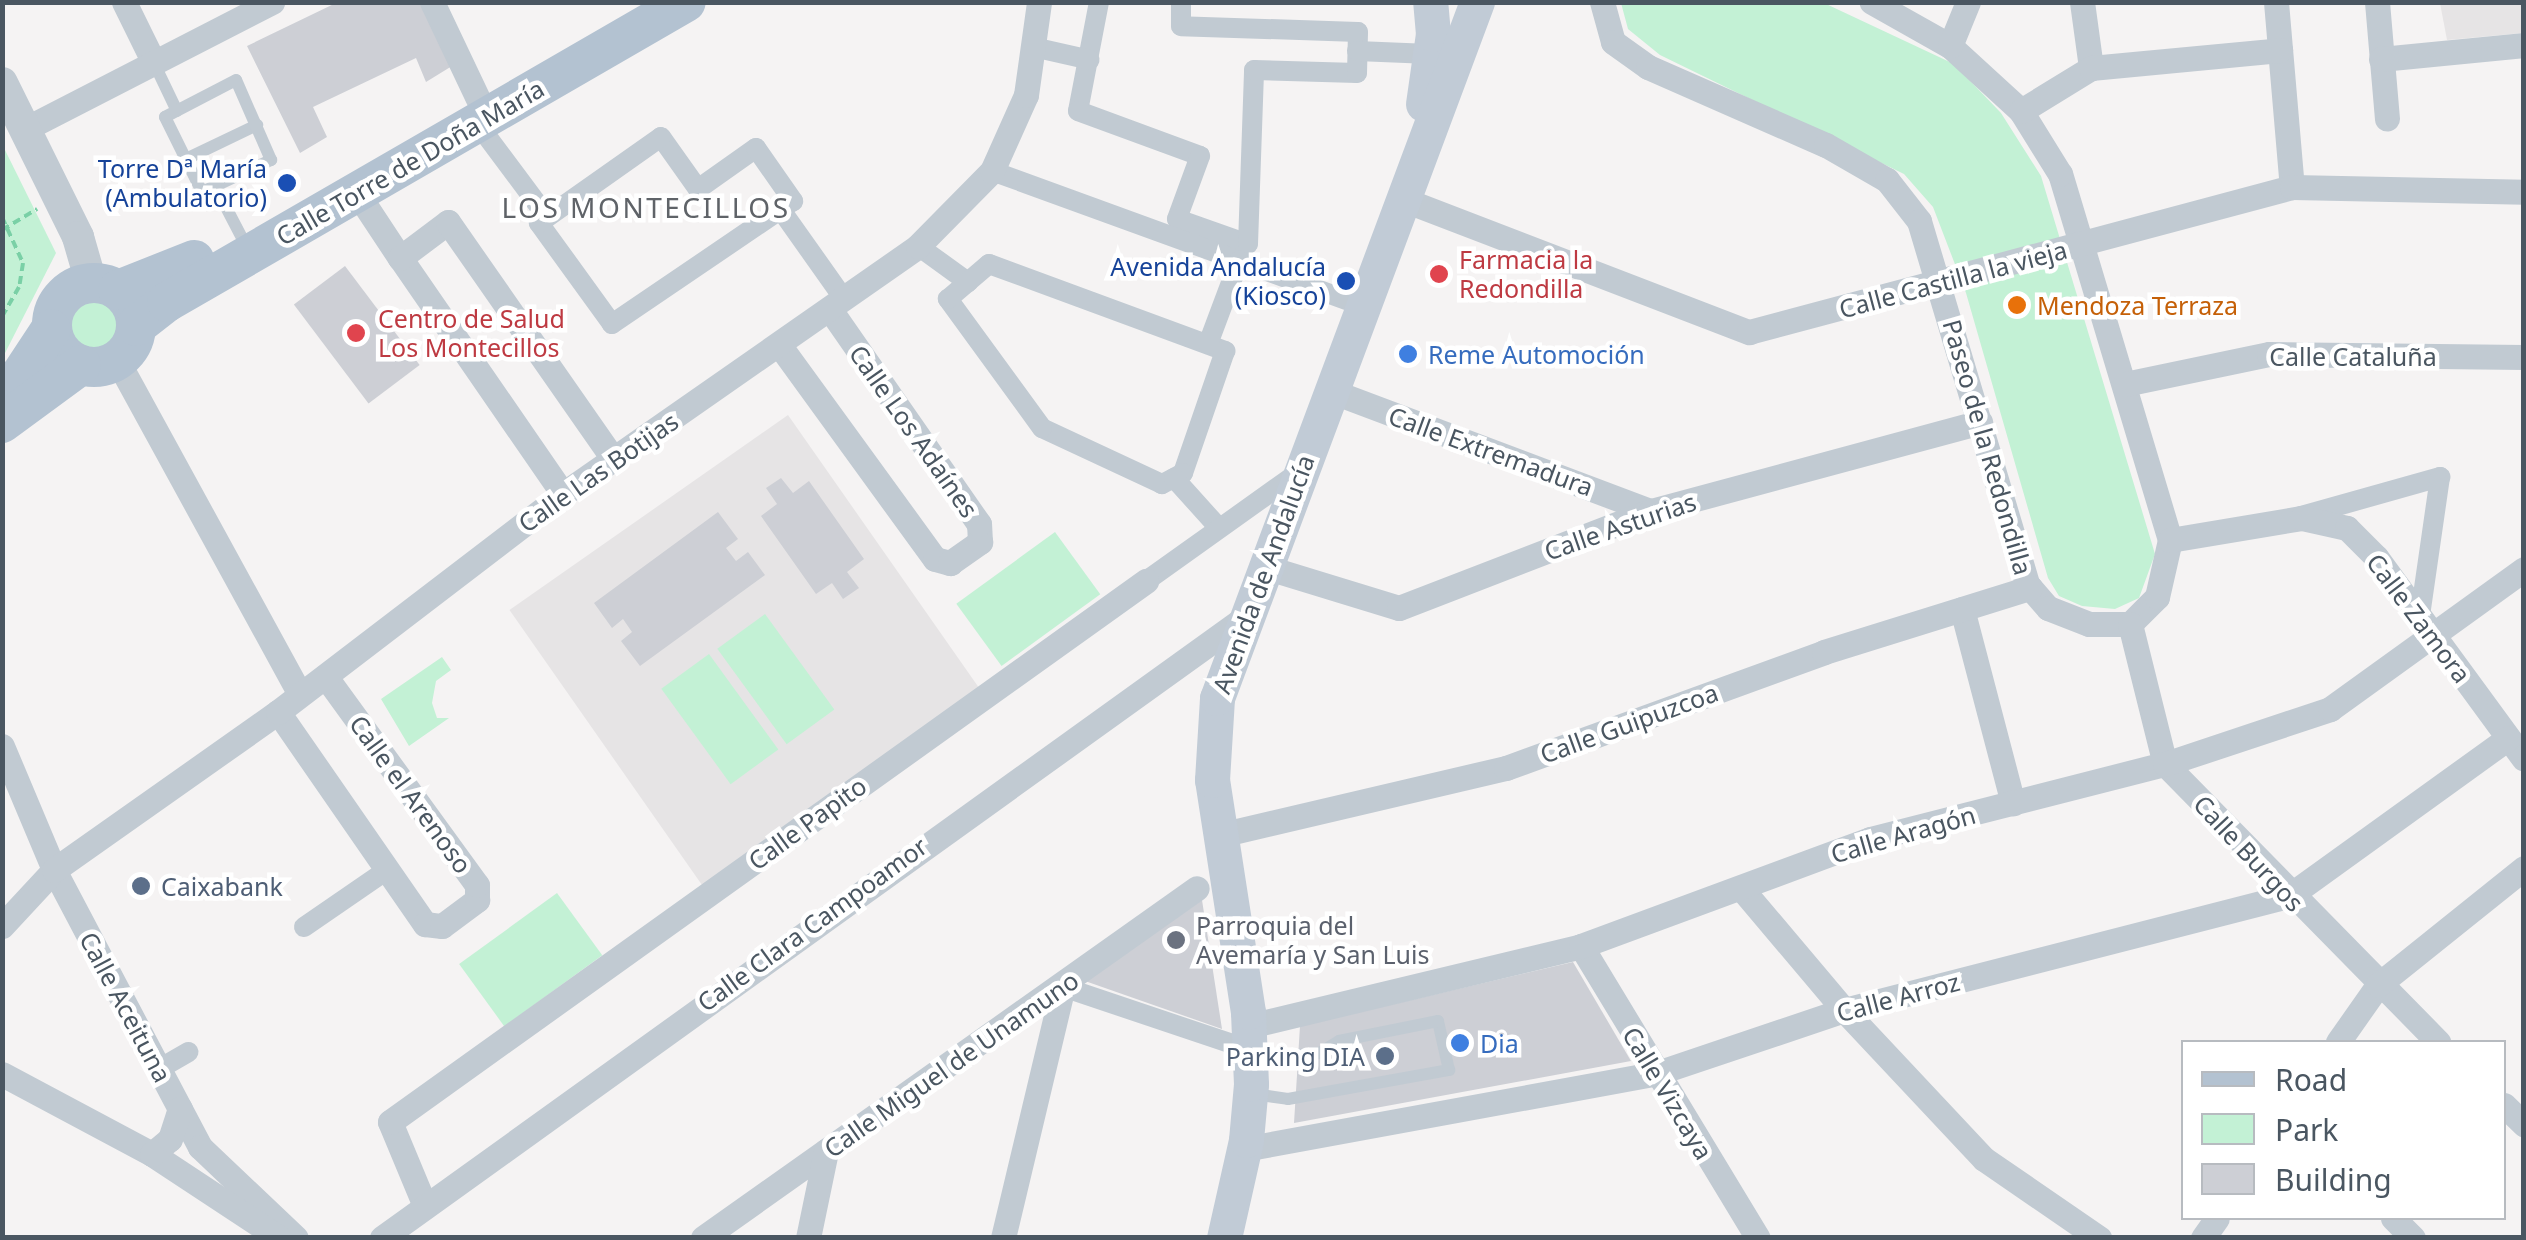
<!DOCTYPE html>
<meta charset="utf-8">
<style>
body{margin:0}
#map{position:relative;width:2526px;height:1240px;overflow:hidden;background:#f5f3f3;font-family:"Noto Sans",sans-serif}
div>[style]{position:absolute}
[style*='--x']{left:calc(var(--x)*1px);top:calc(var(--y)*1px);width:calc(var(--w)*1px);rotate:calc(var(--a)*1deg)}
.education>*{inset:0;background:#e6e4e5;transform-origin:0 0}
.green>*{inset:0;background:#c3f1d5;transform-origin:0 0}
.round{border-radius:50%}
.building>*{inset:0;background:#cdcfd5;transform-origin:0 0}
.path>*{height:4px;margin-top:-2px;transform-origin:0;background:repeating-linear-gradient(90deg,#7ad0a6 0 8px,transparent 0 13px)}
.service>*{height:12px;margin:-6px;padding:0 6px;transform-origin:6px;border-radius:6px;background:#c1cad2}
.pedestrian>*{height:20px;margin:-10px;padding:0 10px;transform-origin:10px;border-radius:10px;background:#c1cad2}
.minor>*{height:25px;margin:-12.5px;padding:0 12.5px;transform-origin:12.5px;border-radius:12.5px;background:#c1cad2}
.tertiary>*{height:32px;margin:-16px;padding:0 16px;transform-origin:16px;border-radius:16px;background:#c1cad2}
.secondary>*{height:35px;margin:-17.5px;padding:0 17.5px;transform-origin:17.5px;border-radius:17.5px;background:#c1cbd6}
.primary>*{height:40px;margin:-20px;padding:0 20px;transform-origin:20px;border-radius:20px;background:#b3c2d1}
.primary>.ring{margin:-20px;padding:0;box-sizing:content-box;background:none;border:40px solid #b3c2d1;border-radius:50%}
.dots>*{width:28px;height:28px;translate:-50% -50%;box-sizing:border-box;border:5px solid #fff;border-radius:50%}
span{translate:-50% -50%;white-space:nowrap;text-align:center;line-height:1.15;-webkit-text-stroke:9px #fff;paint-order:stroke}
.street-label{font-size:25px;color:#4a5661}
.transit-label{font-size:25px;color:#164399}
.right{translate:-100% -50%;text-align:right}
.health-label{font-size:25px;color:#be3a42}
.left{translate:0 -50%;text-align:left}
.food-label{font-size:25px;color:#c56008}
.shop-label{font-size:25px;color:#366cbe}
.service-label{font-size:25px;color:#4e5e75}
.worship-label{font-size:25px;color:#5b616d}
.neighbourhood-label{font-size:28px;color:#5f6368;letter-spacing:2.5px}
.frame{position:absolute;inset:0;border:5px solid #4a5661;pointer-events:none}
.legend{position:absolute;left:2181px;top:1040px;width:325px;height:180px;box-sizing:border-box;background:#fff;border:2px solid #b7bbc0;margin:0;padding:12px 18px;list-style:none;font-size:30px;color:#4a5661}
.legend li{display:flex;align-items:center;gap:20px;height:50px}
.legend b{width:50px;border:2px solid #b7bbc0}
</style>
<div id="map">
<div class="education">
<div style="clip-path:polygon(2440px 3px,2523px 3px,2523px 33px,2447px 40px)"></div>
<div style="left:788px;top:415px;width:339px;height:340px;rotate:55deg"></div>
</div>
<div class="green">
<div style="clip-path:polygon(1621px 3px,1824px 3px,1954px 64px,2001px 113px,2041px 176px,2155px 554px,2139px 598px,2115px 609px,2082px 606px,2059px 596px,2048px 578px,1966px 293px,1933px 207px,1904px 174px,1660px 55px,1628px 29px)"></div>
<div style="clip-path:polygon(3px 146px,56px 253px,3px 357px)"></div>
<div class="round" style="left:63px;top:293px;width:60px;height:60px"></div>
<div style="left:1055px;top:532px;width:77px;height:122px;rotate:54deg"></div>
<div style="left:765px;top:614px;width:118px;height:59px;rotate:54deg"></div>
<div style="left:709px;top:654px;width:118px;height:59px;rotate:54deg"></div>
<div style="clip-path:polygon(442px 657px,451px 670px,436px 681px,432px 703px,437px 718px,449px 718px,409px 746px,381px 699px)"></div>
<div style="left:557px;top:893px;width:77px;height:121px;rotate:54deg"></div>
</div>
<div class="building">
<div style="clip-path:polygon(338px 2px,421px 2px,452px 66px,426px 82px,416px 58px,313px 107px,327px 137px,300px 153px,247px 46px)"></div>
<div style="left:345px;top:266px;width:124px;height:64px;rotate:53deg"></div>
<div style="clip-path:polygon(781px 478px,793px 493px,809px 481px,864px 559px,847px 572px,859px 588px,843px 599px,832px 583px,816px 594px,761px 516px,777px 504px,766px 488px)"></div>
<div style="clip-path:polygon(718px 512px,738px 539px,726px 548px,736px 561px,748px 552px,765px 575px,640px 666px,621px 641px,632px 632px,623px 619px,612px 628px,594px 603px)"></div>
<div style="clip-path:polygon(1202px 900px,1222px 1029px,1085px 981px)"></div>
<div style="clip-path:polygon(1573px 962px,1631px 1061px,1294px 1123px,1300px 1026px)"></div>
</div>
<div class="path">
<div style="--x:2;--y:217;--w:51;--a:65.5"></div>
<div style="--x:23;--y:263;--w:24;--a:99"></div>
<div style="--x:19;--y:287;--w:34;--a:120"></div>
<div style="--x:2;--y:230;--w:41;--a:-31"></div>
</div>
<div class="service">
<div style="--x:154;--y:63;--w:53;--a:64.4"></div>
<div style="--x:186;--y:159;--w:79;--a:-25.6"></div>
<div style="--x:215;--y:186;--w:62;--a:-24.9"></div>
<div style="--x:271;--y:160;--w:87;--a:-113.6"></div>
<div style="--x:236;--y:80;--w:80;--a:152.5"></div>
<div style="--x:165;--y:117;--w:84;--a:63.7"></div>
<div style="--x:202;--y:192;--w:14;--a:-25"></div>
<div style="--x:215;--y:186;--w:56;--a:62.5"></div>
<div style="--x:1253;--y:1094;--w:35;--a:8"></div>
<div style="--x:1288;--y:1099;--w:164;--a:-10.2"></div>
<div style="--x:1449;--y:1070;--w:50;--a:-102.7"></div>
<div style="--x:1438;--y:1021;--w:101;--a:168.6"></div>
<div style="--x:1339;--y:1041;--w:22;--a:148"></div>
<div style="--x:1320;--y:1053;--w:66;--a:174.8"></div>
</div>
<div class="pedestrian">
<div style="--x:1099;--y:2;--w:111;--a:100.9"></div>
<div style="--x:1078;--y:111;--w:130;--a:20.2"></div>
<div style="--x:1200;--y:156;--w:67;--a:110.1"></div>
<div style="--x:1177;--y:219;--w:75;--a:19.4"></div>
<div style="--x:1248;--y:244;--w:174;--a:-88"></div>
<div style="--x:1254;--y:70;--w:103;--a:1.7"></div>
<div style="--x:1357;--y:73;--w:41;--a:-88.6"></div>
<div style="--x:1358;--y:32;--w:177;--a:-178.1"></div>
<div style="--x:1181;--y:26;--w:24;--a:-90"></div>
<div style="--x:1033;--y:47;--w:58;--a:12.8"></div>
<div style="--x:1357;--y:51;--w:73;--a:2.4"></div>
<div style="--x:477;--y:123;--w:117;--a:53.3"></div>
<div style="--x:661;--y:137;--w:64;--a:54.6"></div>
<div style="--x:698;--y:189;--w:71;--a:-35.3"></div>
<div style="--x:756;--y:148;--w:65;--a:55.1"></div>
<div style="--x:793;--y:201;--w:219;--a:145.8"></div>
<div style="--x:612;--y:324;--w:125;--a:-125.9"></div>
<div style="--x:539;--y:223;--w:149;--a:-35.2"></div>
<div style="--x:992;--y:171;--w:394;--a:20"></div>
<div style="--x:781;--y:210;--w:109;--a:54.7"></div>
<div style="--x:918;--y:246;--w:62;--a:35.8"></div>
<div style="--x:989;--y:264;--w:252;--a:20.2"></div>
<div style="--x:1225;--y:351;--w:129;--a:109"></div>
<div style="--x:1183;--y:473;--w:24;--a:152"></div>
<div style="--x:1162;--y:484;--w:132;--a:-155"></div>
<div style="--x:1042;--y:428;--w:160;--a:-126.1"></div>
<div style="--x:948;--y:299;--w:54;--a:-40.5"></div>
<div style="--x:1208;--y:344;--w:89;--a:-69.5"></div>
<div style="--x:1174;--y:478;--w:67;--a:48"></div>
<div style="--x:2298;--y:517;--w:148;--a:-15.7"></div>
<div style="--x:2440;--y:477;--w:140;--a:98.2"></div>
<div style="--x:1146;--y:581;--w:188;--a:-35.5"></div>
<div style="--x:304;--y:927;--w:101;--a:-34.5"></div>
<div style="--x:1063;--y:987;--w:197;--a:18.6"></div>
<div style="--x:159;--y:1069;--w:34;--a:-30"></div>
</div>
<div class="minor">
<div style="--x:124;--y:2;--w:68;--a:63.8"></div>
<div style="--x:432;--y:2;--w:107;--a:64.6"></div>
<div style="--x:1602;--y:2;--w:41;--a:74.6"></div>
<div style="--x:1613;--y:42;--w:43;--a:35.5"></div>
<div style="--x:1648;--y:67;--w:194;--a:23.7"></div>
<div style="--x:1826;--y:145;--w:70;--a:29.8"></div>
<div style="--x:1887;--y:180;--w:52;--a:52"></div>
<div style="--x:1919;--y:221;--w:379;--a:73.4"></div>
<div style="--x:2027;--y:584;--w:32;--a:49"></div>
<div style="--x:2048;--y:608;--w:44;--a:21.3"></div>
<div style="--x:2089;--y:624;--w:41;--a:0"></div>
<div style="--x:2130;--y:624;--w:38;--a:-45"></div>
<div style="--x:2157;--y:597;--w:58;--a:-77.2"></div>
<div style="--x:2170;--y:540;--w:382;--a:-106.7"></div>
<div style="--x:2060;--y:174;--w:74;--a:-121.8"></div>
<div style="--x:2021;--y:111;--w:96;--a:-137.5"></div>
<div style="--x:1950;--y:46;--w:90;--a:-150.6"></div>
<div style="--x:2082;--y:2;--w:67;--a:82.2"></div>
<div style="--x:2276;--y:2;--w:186;--a:85.1"></div>
<div style="--x:2377;--y:2;--w:117;--a:85.1"></div>
<div style="--x:1950;--y:46;--w:48;--a:-67.8"></div>
<div style="--x:2381;--y:59;--w:144;--a:-5.6"></div>
<div style="--x:2021;--y:111;--w:82;--a:-31.6"></div>
<div style="--x:2091;--y:68;--w:190;--a:-5.4"></div>
<div style="--x:25;--y:129;--w:278;--a:-27.2"></div>
<div style="--x:357;--y:193;--w:78;--a:56.5"></div>
<div style="--x:1402;--y:199;--w:372;--a:21"></div>
<div style="--x:1749;--y:332;--w:562;--a:-14.95"></div>
<div style="--x:2292;--y:187;--w:232;--a:1.2"></div>
<div style="--x:780;--y:346;--w:263;--a:54"></div>
<div style="--x:935;--y:559;--w:16;--a:15"></div>
<div style="--x:950;--y:563;--w:37;--a:-35"></div>
<div style="--x:980;--y:542;--w:18;--a:-93"></div>
<div style="--x:979;--y:524;--w:261;--a:-124.8"></div>
<div style="--x:117;--y:360;--w:381;--a:61.3"></div>
<div style="--x:2125;--y:384;--w:147;--a:-11.8"></div>
<div style="--x:2269;--y:354;--w:255;--a:0.7"></div>
<div style="--x:1331;--y:391;--w:342;--a:20.6"></div>
<div style="--x:563;--y:494;--w:287;--a:-124.6"></div>
<div style="--x:400;--y:258;--w:60;--a:-36.9"></div>
<div style="--x:448;--y:222;--w:290;--a:55.1"></div>
<div style="--x:2170;--y:540;--w:134;--a:-9.5"></div>
<div style="--x:2302;--y:518;--w:46;--a:12.5"></div>
<div style="--x:2347;--y:528;--w:41;--a:45"></div>
<div style="--x:2376;--y:557;--w:250;--a:53.8"></div>
<div style="--x:1265;--y:567;--w:140;--a:17"></div>
<div style="--x:1399;--y:608;--w:270;--a:-21.1"></div>
<div style="--x:1651;--y:511;--w:341;--a:-15.1"></div>
<div style="--x:1962;--y:609;--w:201;--a:75.3"></div>
<div style="--x:2130;--y:624;--w:144;--a:76"></div>
<div style="--x:2165;--y:764;--w:390;--a:45.5"></div>
<div style="--x:278;--y:712;--w:258;--a:55.3"></div>
<div style="--x:425;--y:924;--w:17;--a:7"></div>
<div style="--x:442;--y:926;--w:44;--a:-36.6"></div>
<div style="--x:477;--y:900;--w:15;--a:-90"></div>
<div style="--x:477;--y:885;--w:258;--a:-126"></div>
<div style="--x:2;--y:746;--w:134;--a:67.2"></div>
<div style="--x:54;--y:870;--w:313;--a:62.2"></div>
<div style="--x:200;--y:1147;--w:132;--a:43.5"></div>
<div style="--x:1220;--y:835;--w:294;--a:-13.2"></div>
<div style="--x:1506;--y:768;--w:338;--a:-20"></div>
<div style="--x:1824;--y:652;--w:216;--a:-17.3"></div>
<div style="--x:1741;--y:888;--w:160;--a:49.8"></div>
<div style="--x:1844;--y:1010;--w:204;--a:46.8"></div>
<div style="--x:1984;--y:1159;--w:140;--a:34.5"></div>
<div style="--x:2;--y:926;--w:76;--a:-47.1"></div>
<div style="--x:54;--y:870;--w:274;--a:-35.2"></div>
<div style="--x:278;--y:712;--w:359;--a:-37.4"></div>
<div style="--x:563;--y:494;--w:433;--a:-34.9"></div>
<div style="--x:918;--y:246;--w:105;--a:-45.4"></div>
<div style="--x:992;--y:171;--w:83;--a:-65.9"></div>
<div style="--x:1026;--y:95;--w:94;--a:-82"></div>
<div style="--x:1581;--y:946;--w:341;--a:58.8"></div>
<div style="--x:1249;--y:1026;--w:342;--a:-13.5"></div>
<div style="--x:1581;--y:946;--w:308;--a:-20.3"></div>
<div style="--x:1870;--y:839;--w:304;--a:-14.3"></div>
<div style="--x:2165;--y:764;--w:174;--a:-18.4"></div>
<div style="--x:2330;--y:709;--w:239;--a:-35.8"></div>
<div style="--x:2338;--y:1042;--w:70;--a:-54.9"></div>
<div style="--x:2378;--y:985;--w:187;--a:-38.7"></div>
<div style="--x:2;--y:1074;--w:170;--a:28.1"></div>
<div style="--x:152;--y:1154;--w:151;--a:33.4"></div>
<div style="--x:2504;--y:1105;--w:28;--a:44"></div>
<div style="--x:1244;--y:1149;--w:420;--a:-10.4"></div>
<div style="--x:1657;--y:1073;--w:197;--a:-18.6"></div>
<div style="--x:1844;--y:1010;--w:459;--a:-14.4"></div>
<div style="--x:2289;--y:896;--w:270;--a:-35.8"></div>
<div style="--x:152;--y:1154;--w:23;--a:-40"></div>
<div style="--x:170;--y:1139;--w:32;--a:-72"></div>
<div style="--x:425;--y:1206;--w:91;--a:-112.6"></div>
<div style="--x:390;--y:1122;--w:930;--a:-35.59"></div>
<div style="--x:2393;--y:1218;--w:28;--a:45"></div>
<div style="--x:382;--y:1238;--w:1065;--a:-35.72"></div>
<div style="--x:703;--y:1238;--w:605;--a:-35.32"></div>
<div style="--x:808;--y:1238;--w:89;--a:-78.3"></div>
<div style="--x:1003;--y:1238;--w:258;--a:-76.6"></div>
<div style="--x:2203;--y:1238;--w:24;--a:-55"></div>
</div>
<div class="tertiary">
<div style="--x:2;--y:83;--w:172;--a:63.7"></div>
<div style="--x:78;--y:237;--w:47;--a:73.9"></div>
</div>
<div class="secondary">
<div style="--x:1423;--y:104;--w:71;--a:-81.9"></div>
<div style="--x:1433;--y:34;--w:32;--a:-95"></div>
<div style="--x:1224;--y:1238;--w:100;--a:-77.3"></div>
<div style="--x:1246;--y:1140;--w:56;--a:-84.9"></div>
<div style="--x:1251;--y:1084;--w:72;--a:-92.4"></div>
<div style="--x:1248;--y:1012;--w:235;--a:-98.8"></div>
<div style="--x:1212;--y:780;--w:82;--a:-86.5"></div>
<div style="--x:1217;--y:698;--w:743;--a:-69.52"></div>
</div>
<div class="primary">
<div class="ring" style="left:52px;top:283px;width:44px;height:44px"></div>
<div style="--x:118;--y:290;--w:82;--a:-21.5"></div>
<div style="--x:136;--y:326;--w:39;--a:-38"></div>
<div style="--x:167;--y:302;--w:599;--a:-30.03"></div>
<div style="--x:2;--y:389;--w:22;--a:-36"></div>
<div style="--x:20;--y:376;--w:56;--a:-56.6"></div>
<div style="--x:2;--y:423;--w:98;--a:-36.3"></div>
</div>
<div class="dots">
<div style="left:287px;top:183px;background:#1a4fb4"></div>
<div style="left:1439px;top:274px;background:#e0444e"></div>
<div style="left:1346px;top:281px;background:#1a4fb4"></div>
<div style="left:2017px;top:305px;background:#e8710a"></div>
<div style="left:356px;top:333px;background:#e0444e"></div>
<div style="left:1408px;top:354px;background:#3f7fe0"></div>
<div style="left:141px;top:886px;background:#5c6f8a"></div>
<div style="left:1176px;top:940px;background:#6b7280"></div>
<div style="left:1460px;top:1043px;background:#3f7fe0"></div>
<div style="left:1385px;top:1056px;background:#5c6f8a"></div>
</div>
<div class="street-label">
<span style="left:410px;top:162px;rotate:-30deg">Calle Torre de Doña María</span>
<span style="left:1953px;top:279px;rotate:-15deg">Calle Castilla la vieja</span>
<span style="left:2353px;top:356px">Calle Cataluña</span>
<span style="left:914px;top:431px;rotate:55deg">Calle Los Adaínes</span>
<span style="left:1988px;top:447px;rotate:74deg">Paseo de la Redondilla</span>
<span style="left:1491px;top:451px;rotate:20deg">Calle Extremadura</span>
<span style="left:598px;top:472px;rotate:-35deg">Calle Las Botijas</span>
<span style="left:1620px;top:526px;rotate:-19deg">Calle Asturias</span>
<span style="left:1263px;top:574px;rotate:-70deg">Avenida de Andalucía</span>
<span style="left:2419px;top:618px;rotate:53deg">Calle Zamora</span>
<span style="left:1629px;top:723px;rotate:-20deg">Calle Guipuzcoa</span>
<span style="left:411px;top:794px;rotate:54deg">Calle el Arenoso</span>
<span style="left:807px;top:823px;rotate:-36deg">Calle Papito</span>
<span style="left:1903px;top:834px;rotate:-16deg">Calle Aragón</span>
<span style="left:2249px;top:853px;rotate:47deg">Calle Burgos</span>
<span style="left:812px;top:924px;rotate:-36deg">Calle Clara Campoamor</span>
<span style="left:1898px;top:997px;rotate:-15deg">Calle Arroz</span>
<span style="left:126px;top:1007px;rotate:62deg">Calle Aceituna</span>
<span style="left:951px;top:1064px;rotate:-35deg">Calle Miguel de Unamuno</span>
<span style="left:1668px;top:1093px;rotate:59deg">Calle Vizcaya</span>
</div>
<div class="transit-label">
<span class="right" style="left:267px;top:183px">Torre Dª María<br>(Ambulatorio)</span>
<span class="right" style="left:1326px;top:281px">Avenida Andalucía<br>(Kiosco)</span>
</div>
<div class="health-label">
<span class="left" style="left:1459px;top:274px">Farmacia la<br>Redondilla</span>
<span class="left" style="left:378px;top:333px">Centro de Salud<br>Los Montecillos</span>
</div>
<div class="food-label">
<span class="left" style="left:2037px;top:305px">Mendoza Terraza</span>
</div>
<div class="shop-label">
<span class="left" style="left:1428px;top:354px">Reme Automoción</span>
<span class="left" style="left:1480px;top:1043px">Dia</span>
</div>
<div class="service-label">
<span class="left" style="left:161px;top:886px">Caixabank</span>
<span class="right" style="left:1365px;top:1056px">Parking DIA</span>
</div>
<div class="worship-label">
<span class="left" style="left:1196px;top:940px">Parroquia del<br>Avemaría y San Luis</span>
</div>
<div class="neighbourhood-label">
<span style="left:646px;top:207px">LOS MONTECILLOS</span>
</div>
<div class="frame"></div>
<ul class="legend">
<li><b style="height:12px;background:#b3c2d1"></b>Road</li>
<li><b style="height:28px;background:#c3f1d5"></b>Park</li>
<li><b style="height:28px;background:#cdcfd5"></b>Building</li>
</ul>
</div>
